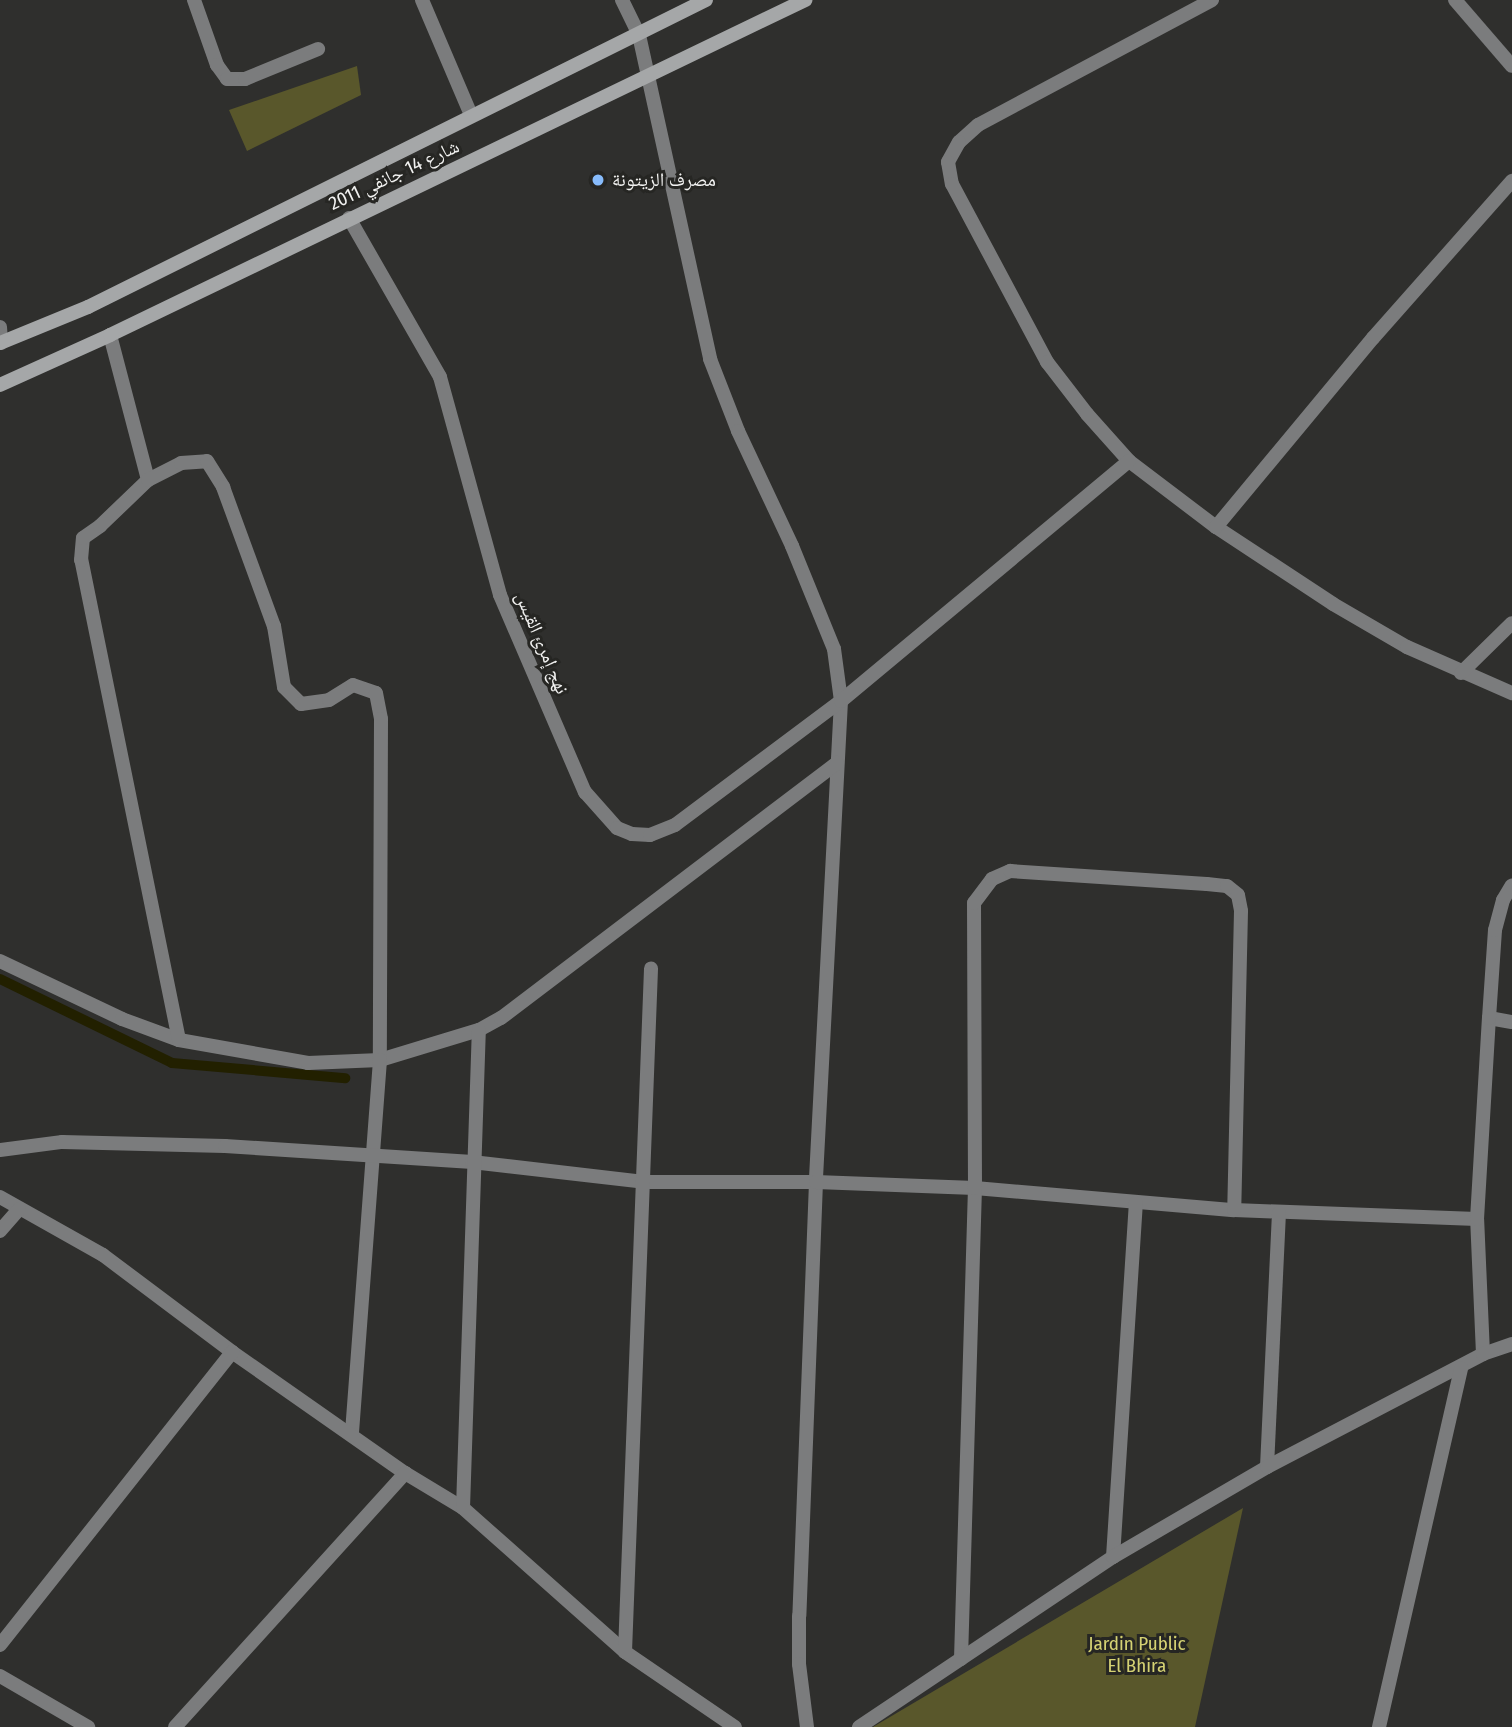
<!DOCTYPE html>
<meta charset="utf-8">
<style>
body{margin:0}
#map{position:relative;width:1512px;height:1727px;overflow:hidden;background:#2f2f2d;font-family:"Fira Sans Condensed","Noto Naskh Arabic",sans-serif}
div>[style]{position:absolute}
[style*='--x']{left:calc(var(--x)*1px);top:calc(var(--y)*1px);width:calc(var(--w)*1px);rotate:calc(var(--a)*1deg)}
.green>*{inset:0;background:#59572b}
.stream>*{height:10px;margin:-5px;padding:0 5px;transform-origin:5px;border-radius:5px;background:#222000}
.street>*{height:14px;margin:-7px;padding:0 7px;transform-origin:7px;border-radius:7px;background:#7b7c7d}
.secondary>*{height:14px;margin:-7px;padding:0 7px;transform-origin:7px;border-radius:7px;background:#a5a7a8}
.dots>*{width:19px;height:19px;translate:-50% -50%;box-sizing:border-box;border:4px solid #262623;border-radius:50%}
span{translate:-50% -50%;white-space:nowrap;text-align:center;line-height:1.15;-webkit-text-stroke:6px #262623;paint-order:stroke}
.street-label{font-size:19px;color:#f1f1f0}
.poi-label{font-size:19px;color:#f1f1f0}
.left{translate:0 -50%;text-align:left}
.park-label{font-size:19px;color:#d5d273}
</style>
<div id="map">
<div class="green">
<div style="clip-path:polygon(357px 66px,361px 95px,247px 151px,229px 110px)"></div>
<div style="clip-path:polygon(1243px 1508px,1195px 1727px,873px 1727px)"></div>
</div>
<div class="stream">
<div style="--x:0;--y:979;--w:191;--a:26"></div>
<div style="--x:172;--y:1063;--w:174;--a:5"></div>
</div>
<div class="street">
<div style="--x:194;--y:0;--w:69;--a:70.5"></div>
<div style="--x:217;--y:65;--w:17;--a:54"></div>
<div style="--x:227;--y:79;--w:18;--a:0"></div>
<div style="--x:245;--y:79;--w:79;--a:-22.3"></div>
<div style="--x:422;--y:0;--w:125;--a:66.9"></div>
<div style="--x:622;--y:0;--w:39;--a:64"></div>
<div style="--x:639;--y:35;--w:332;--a:77.6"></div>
<div style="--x:710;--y:359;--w:77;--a:68.7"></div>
<div style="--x:738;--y:431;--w:127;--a:64.8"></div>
<div style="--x:792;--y:546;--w:111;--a:67.8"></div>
<div style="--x:834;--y:649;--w:52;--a:82.3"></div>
<div style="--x:841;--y:701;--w:482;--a:93"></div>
<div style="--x:816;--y:1182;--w:434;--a:92.2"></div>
<div style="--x:799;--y:1616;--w:48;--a:90"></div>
<div style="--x:799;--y:1664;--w:64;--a:82.8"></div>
<div style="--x:1212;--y:0;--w:265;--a:151.9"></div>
<div style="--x:978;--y:125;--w:25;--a:138"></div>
<div style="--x:959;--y:142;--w:23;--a:119"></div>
<div style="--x:948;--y:162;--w:22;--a:80"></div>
<div style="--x:952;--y:184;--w:202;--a:61.9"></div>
<div style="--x:1047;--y:362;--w:66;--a:52.4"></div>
<div style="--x:1087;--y:414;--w:63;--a:48.2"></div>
<div style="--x:1129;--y:461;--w:109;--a:37.2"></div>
<div style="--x:1216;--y:527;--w:140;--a:33.3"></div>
<div style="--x:1333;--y:604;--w:86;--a:30.2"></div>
<div style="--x:1407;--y:647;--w:115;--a:23.7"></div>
<div style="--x:1455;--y:0;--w:87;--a:49.2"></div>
<div style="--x:349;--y:218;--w:183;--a:60.2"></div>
<div style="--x:440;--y:377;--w:226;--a:74.6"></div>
<div style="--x:500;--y:595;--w:215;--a:66.7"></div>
<div style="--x:585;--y:792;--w:48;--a:48.4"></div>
<div style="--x:617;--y:828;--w:16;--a:22"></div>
<div style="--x:632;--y:834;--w:18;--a:3"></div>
<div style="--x:650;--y:835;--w:27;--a:-22"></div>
<div style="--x:675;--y:825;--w:207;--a:-36.8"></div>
<div style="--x:841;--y:701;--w:375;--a:-39.8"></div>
<div style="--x:0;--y:327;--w:16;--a:86"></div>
<div style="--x:110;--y:335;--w:150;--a:75.3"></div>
<div style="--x:1216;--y:527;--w:246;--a:-50.3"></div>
<div style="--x:1373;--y:338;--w:210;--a:-48.5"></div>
<div style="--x:1461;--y:673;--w:71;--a:-44.4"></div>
<div style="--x:0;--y:961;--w:135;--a:25.4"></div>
<div style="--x:122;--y:1019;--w:61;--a:20.2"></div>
<div style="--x:179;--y:1040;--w:131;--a:10.1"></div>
<div style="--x:308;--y:1063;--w:72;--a:-2.4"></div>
<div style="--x:380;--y:1060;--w:103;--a:-16.9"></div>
<div style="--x:479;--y:1030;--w:25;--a:-29"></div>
<div style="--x:501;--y:1018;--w:422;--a:-37.2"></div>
<div style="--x:1489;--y:1018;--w:23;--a:10"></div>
<div style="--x:179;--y:1040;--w:490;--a:-101.5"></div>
<div style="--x:81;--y:560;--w:22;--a:-85"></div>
<div style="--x:83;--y:538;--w:21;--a:-35"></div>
<div style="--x:100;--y:526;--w:66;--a:-43.8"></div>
<div style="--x:148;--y:480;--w:37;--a:-27"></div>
<div style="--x:181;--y:463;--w:26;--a:-4"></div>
<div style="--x:207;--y:461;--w:31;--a:58"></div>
<div style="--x:223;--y:487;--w:148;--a:69.9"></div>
<div style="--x:274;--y:626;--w:62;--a:80.7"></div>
<div style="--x:284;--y:687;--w:24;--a:45"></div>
<div style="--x:301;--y:704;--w:28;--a:-8"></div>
<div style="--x:329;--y:700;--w:28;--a:-32"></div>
<div style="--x:353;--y:685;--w:24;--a:19"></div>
<div style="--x:376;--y:693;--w:26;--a:79"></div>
<div style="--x:381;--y:719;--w:341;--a:90.2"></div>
<div style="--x:380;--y:1060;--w:376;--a:94.3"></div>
<div style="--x:0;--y:1150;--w:63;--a:-7.4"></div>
<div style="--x:62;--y:1142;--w:163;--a:1.4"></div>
<div style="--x:225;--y:1146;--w:248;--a:3.7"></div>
<div style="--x:472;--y:1162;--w:173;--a:6.6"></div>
<div style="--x:644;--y:1182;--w:172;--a:0"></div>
<div style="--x:816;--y:1182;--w:159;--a:2.2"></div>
<div style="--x:975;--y:1188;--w:260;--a:4.9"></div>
<div style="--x:1234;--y:1210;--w:243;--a:2.1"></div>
<div style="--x:0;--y:1197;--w:118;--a:29.4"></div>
<div style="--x:103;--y:1255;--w:161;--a:36.9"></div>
<div style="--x:232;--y:1352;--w:211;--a:35"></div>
<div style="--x:405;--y:1473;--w:68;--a:31.1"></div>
<div style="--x:463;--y:1508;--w:217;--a:41.6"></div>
<div style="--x:625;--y:1652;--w:133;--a:34.3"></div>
<div style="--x:0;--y:1231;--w:29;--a:-49"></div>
<div style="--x:1483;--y:1354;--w:135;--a:-92.5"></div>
<div style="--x:1477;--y:1219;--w:201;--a:-86.6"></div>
<div style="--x:1489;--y:1018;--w:88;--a:-86.1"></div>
<div style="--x:1495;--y:930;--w:31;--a:-75"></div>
<div style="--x:1503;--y:900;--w:17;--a:-59"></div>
<div style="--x:1267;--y:1467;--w:254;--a:-87.3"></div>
<div style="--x:463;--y:1508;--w:478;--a:-88.1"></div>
<div style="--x:1113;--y:1557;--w:355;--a:-86.3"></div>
<div style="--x:0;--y:1645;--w:374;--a:-51.6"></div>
<div style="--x:625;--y:1652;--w:684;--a:-87.82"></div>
<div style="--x:961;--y:1659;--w:471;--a:-88.3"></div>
<div style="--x:975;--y:1188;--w:285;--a:-90.2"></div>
<div style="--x:974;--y:903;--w:30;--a:-53"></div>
<div style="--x:992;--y:879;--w:20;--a:-24"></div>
<div style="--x:1010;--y:871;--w:197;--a:3.8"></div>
<div style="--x:1207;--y:884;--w:20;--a:6"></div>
<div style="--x:1227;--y:886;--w:14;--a:39"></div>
<div style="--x:1238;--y:895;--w:16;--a:79"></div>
<div style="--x:1241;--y:911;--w:299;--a:91.3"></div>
<div style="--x:0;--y:1676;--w:102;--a:30.1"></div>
<div style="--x:175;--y:1727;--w:343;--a:-47.8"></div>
<div style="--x:859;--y:1727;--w:306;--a:-33.8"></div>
<div style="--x:1113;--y:1557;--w:178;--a:-30.3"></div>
<div style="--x:1267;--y:1467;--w:244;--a:-27.6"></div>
<div style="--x:1483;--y:1354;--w:31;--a:-19"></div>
<div style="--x:1379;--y:1727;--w:368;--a:-77.1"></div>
</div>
<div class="secondary">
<div style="--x:0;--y:343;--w:95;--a:-22.2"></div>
<div style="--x:88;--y:307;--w:690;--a:-26.42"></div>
<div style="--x:0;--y:385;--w:121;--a:-24.4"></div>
<div style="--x:110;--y:335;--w:772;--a:-25.73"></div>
</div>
<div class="dots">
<div style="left:598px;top:180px;background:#87bbfb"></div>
</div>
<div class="street-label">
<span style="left:394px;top:175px;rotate:-25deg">شارع 14 جانفي 2011</span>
<span style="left:542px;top:643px;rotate:67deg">نهج إمرئ القيس</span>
</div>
<div class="poi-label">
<span class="left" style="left:612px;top:180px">مصرف الزيتونة</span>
</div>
<div class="park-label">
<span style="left:1137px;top:1655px">Jardin Public<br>El Bhira</span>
</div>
</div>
